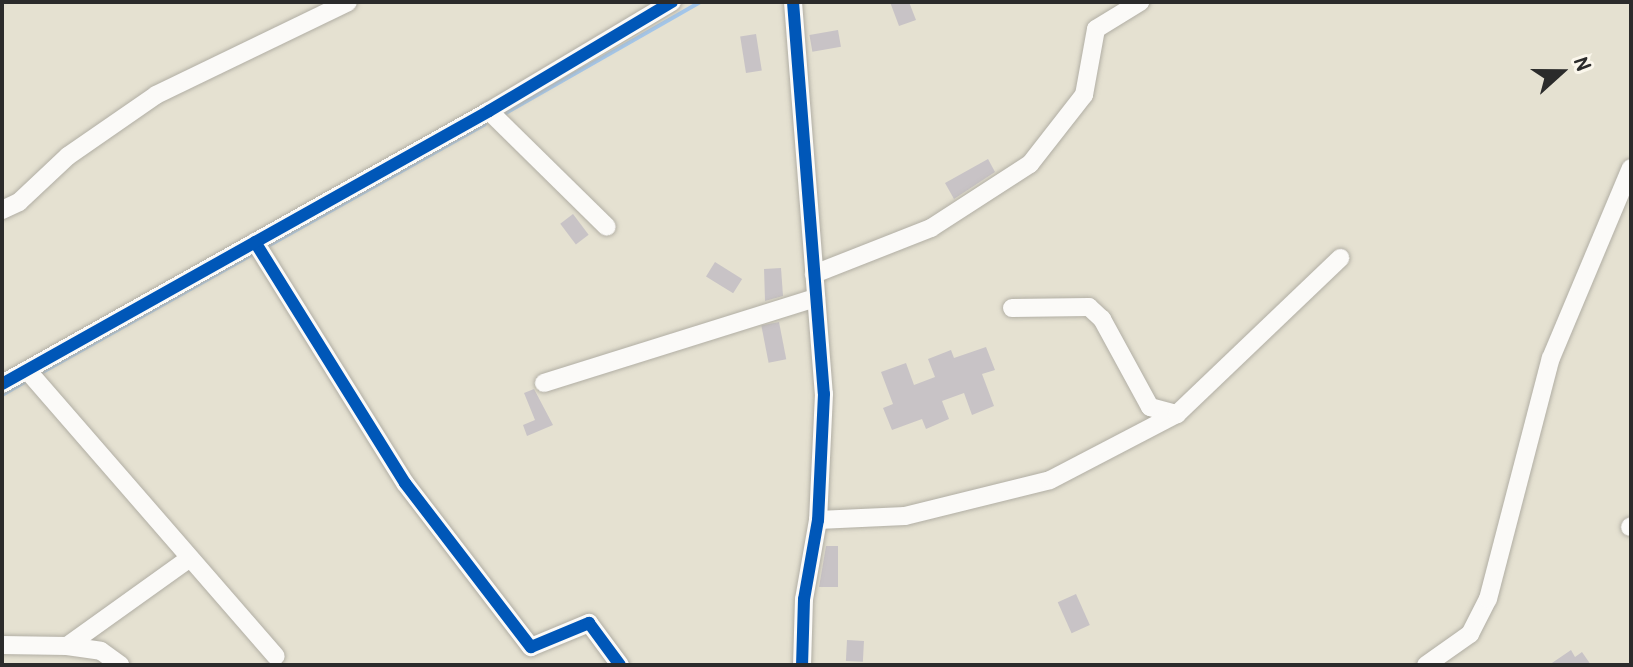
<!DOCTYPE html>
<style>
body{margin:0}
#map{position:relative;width:1633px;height:667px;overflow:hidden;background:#e5e1d1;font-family:"Patrick Hand",sans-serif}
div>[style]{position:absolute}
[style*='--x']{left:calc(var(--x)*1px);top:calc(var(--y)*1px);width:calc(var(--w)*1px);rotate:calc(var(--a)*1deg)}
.stream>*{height:4px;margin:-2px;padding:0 2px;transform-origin:2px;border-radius:2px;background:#a3c6ea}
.building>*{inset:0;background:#c8c3c6;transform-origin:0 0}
.roads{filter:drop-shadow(0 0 2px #b1aea4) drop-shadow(0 0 2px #b1aea4)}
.minor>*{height:18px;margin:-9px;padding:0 9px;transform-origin:9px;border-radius:9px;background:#fbfaf8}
.cycleway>*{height:12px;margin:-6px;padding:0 6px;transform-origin:6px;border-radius:6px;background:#0057b8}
span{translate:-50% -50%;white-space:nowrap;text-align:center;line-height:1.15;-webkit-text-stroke:8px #fbf7ec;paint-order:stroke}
.frame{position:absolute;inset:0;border:4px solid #2b2b2b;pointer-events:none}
.north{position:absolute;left:1521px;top:32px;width:80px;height:80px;-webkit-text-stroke:6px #fbf7ec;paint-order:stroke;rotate:69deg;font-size:22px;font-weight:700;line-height:32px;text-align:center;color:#2b2b2b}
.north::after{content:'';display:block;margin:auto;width:28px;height:36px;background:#2b2b2b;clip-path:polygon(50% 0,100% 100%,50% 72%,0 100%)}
</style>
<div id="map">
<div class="stream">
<div style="--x:504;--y:114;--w:226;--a:-29.7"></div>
<div style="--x:266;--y:247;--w:251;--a:-29.3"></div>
<div style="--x:39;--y:374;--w:248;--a:-29.3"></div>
<div style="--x:2;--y:395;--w:30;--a:-30"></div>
</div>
<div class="building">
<div style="clip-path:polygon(890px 2px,909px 2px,916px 20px,899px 26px)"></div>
<div style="left:838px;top:30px;width:17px;height:29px;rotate:80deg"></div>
<div style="left:756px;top:34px;width:37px;height:16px;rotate:81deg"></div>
<div style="clip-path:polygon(988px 159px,995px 172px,954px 199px,945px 183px)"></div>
<div style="left:573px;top:214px;width:26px;height:16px;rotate:53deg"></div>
<div style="left:715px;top:262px;width:32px;height:17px;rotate:32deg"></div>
<div style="clip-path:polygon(781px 268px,783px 296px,765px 301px,764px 269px)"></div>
<div style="left:779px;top:322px;width:38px;height:18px;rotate:79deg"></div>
<div style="clip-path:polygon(986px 347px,995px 370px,982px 374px,994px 406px,972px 415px,964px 393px,942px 401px,949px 419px,926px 429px,922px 419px,892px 430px,883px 408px,893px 404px,881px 372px,906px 363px,914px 385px,935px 377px,928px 359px,951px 350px,954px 358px)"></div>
<div style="clip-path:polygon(534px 389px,553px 425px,527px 436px,523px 425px,535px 420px,524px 393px)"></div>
<div style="clip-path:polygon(826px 546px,838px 546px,838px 587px,819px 587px)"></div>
<div style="left:1076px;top:594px;width:34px;height:20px;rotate:66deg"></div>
<div style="left:847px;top:640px;width:17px;height:21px;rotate:3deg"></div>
<div style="clip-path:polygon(1571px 650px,1575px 657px,1582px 652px,1591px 665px,1549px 665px)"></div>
</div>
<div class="roads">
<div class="minor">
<div style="--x:793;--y:2;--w:393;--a:85.5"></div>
<div style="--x:824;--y:394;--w:126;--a:92.7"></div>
<div style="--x:818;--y:520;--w:80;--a:100"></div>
<div style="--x:804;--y:599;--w:66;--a:91.7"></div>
<div style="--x:489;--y:111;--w:165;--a:44.5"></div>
<div style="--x:2;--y:210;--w:19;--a:-25"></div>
<div style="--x:19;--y:202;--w:67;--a:-43.2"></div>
<div style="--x:68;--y:156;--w:107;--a:-34.7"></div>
<div style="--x:156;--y:95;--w:213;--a:-25.8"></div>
<div style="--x:255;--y:242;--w:284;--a:58.1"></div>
<div style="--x:405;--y:483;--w:207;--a:52.5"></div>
<div style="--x:531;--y:647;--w:63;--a:-22.5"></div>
<div style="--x:589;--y:623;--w:52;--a:53.6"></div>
<div style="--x:814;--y:274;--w:126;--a:-21.5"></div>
<div style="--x:931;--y:228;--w:118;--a:-32.9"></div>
<div style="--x:1030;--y:164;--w:88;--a:-52"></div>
<div style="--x:1084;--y:95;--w:67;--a:-79.7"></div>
<div style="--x:1096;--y:29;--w:52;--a:-31.5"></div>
<div style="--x:1012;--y:308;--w:77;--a:-0.7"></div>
<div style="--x:1089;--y:307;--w:18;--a:43"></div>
<div style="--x:1102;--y:319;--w:100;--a:61.4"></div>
<div style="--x:1150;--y:407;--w:28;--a:15"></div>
<div style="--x:27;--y:370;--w:379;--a:49"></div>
<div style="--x:544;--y:383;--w:285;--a:-17.4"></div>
<div style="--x:2;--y:384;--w:558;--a:-29.27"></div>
<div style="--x:489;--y:111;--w:213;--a:-30.8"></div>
<div style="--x:818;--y:520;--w:87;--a:-2.6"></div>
<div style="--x:905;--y:516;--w:149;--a:-13.9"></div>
<div style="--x:1050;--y:480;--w:143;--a:-27.5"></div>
<div style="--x:1177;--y:414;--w:226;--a:-43.7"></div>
<div style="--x:1630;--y:527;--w:1;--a:-45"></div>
<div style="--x:2;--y:645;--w:65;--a:0.9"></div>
<div style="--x:67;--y:646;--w:151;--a:-35.6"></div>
<div style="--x:67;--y:646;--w:34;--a:8"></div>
<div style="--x:101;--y:651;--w:24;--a:36"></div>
<div style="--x:1426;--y:665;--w:54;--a:-35.2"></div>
<div style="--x:1470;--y:634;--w:39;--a:-63"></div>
<div style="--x:1488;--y:599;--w:249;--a:-75.4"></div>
<div style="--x:1551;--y:358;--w:206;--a:-67.2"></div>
</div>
</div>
<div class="cycleway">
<div style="--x:793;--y:2;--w:393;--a:85.5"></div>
<div style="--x:824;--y:394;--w:126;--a:92.7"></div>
<div style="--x:818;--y:520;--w:80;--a:100"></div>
<div style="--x:804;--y:599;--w:66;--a:91.7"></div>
<div style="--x:255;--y:242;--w:284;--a:58.1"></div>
<div style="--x:405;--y:483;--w:207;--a:52.5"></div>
<div style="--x:531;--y:647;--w:63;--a:-22.5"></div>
<div style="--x:589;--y:623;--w:52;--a:53.6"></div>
<div style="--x:2;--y:384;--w:558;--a:-29.27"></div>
<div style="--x:489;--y:111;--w:213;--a:-30.8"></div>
</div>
<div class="frame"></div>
<div class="north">N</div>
</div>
